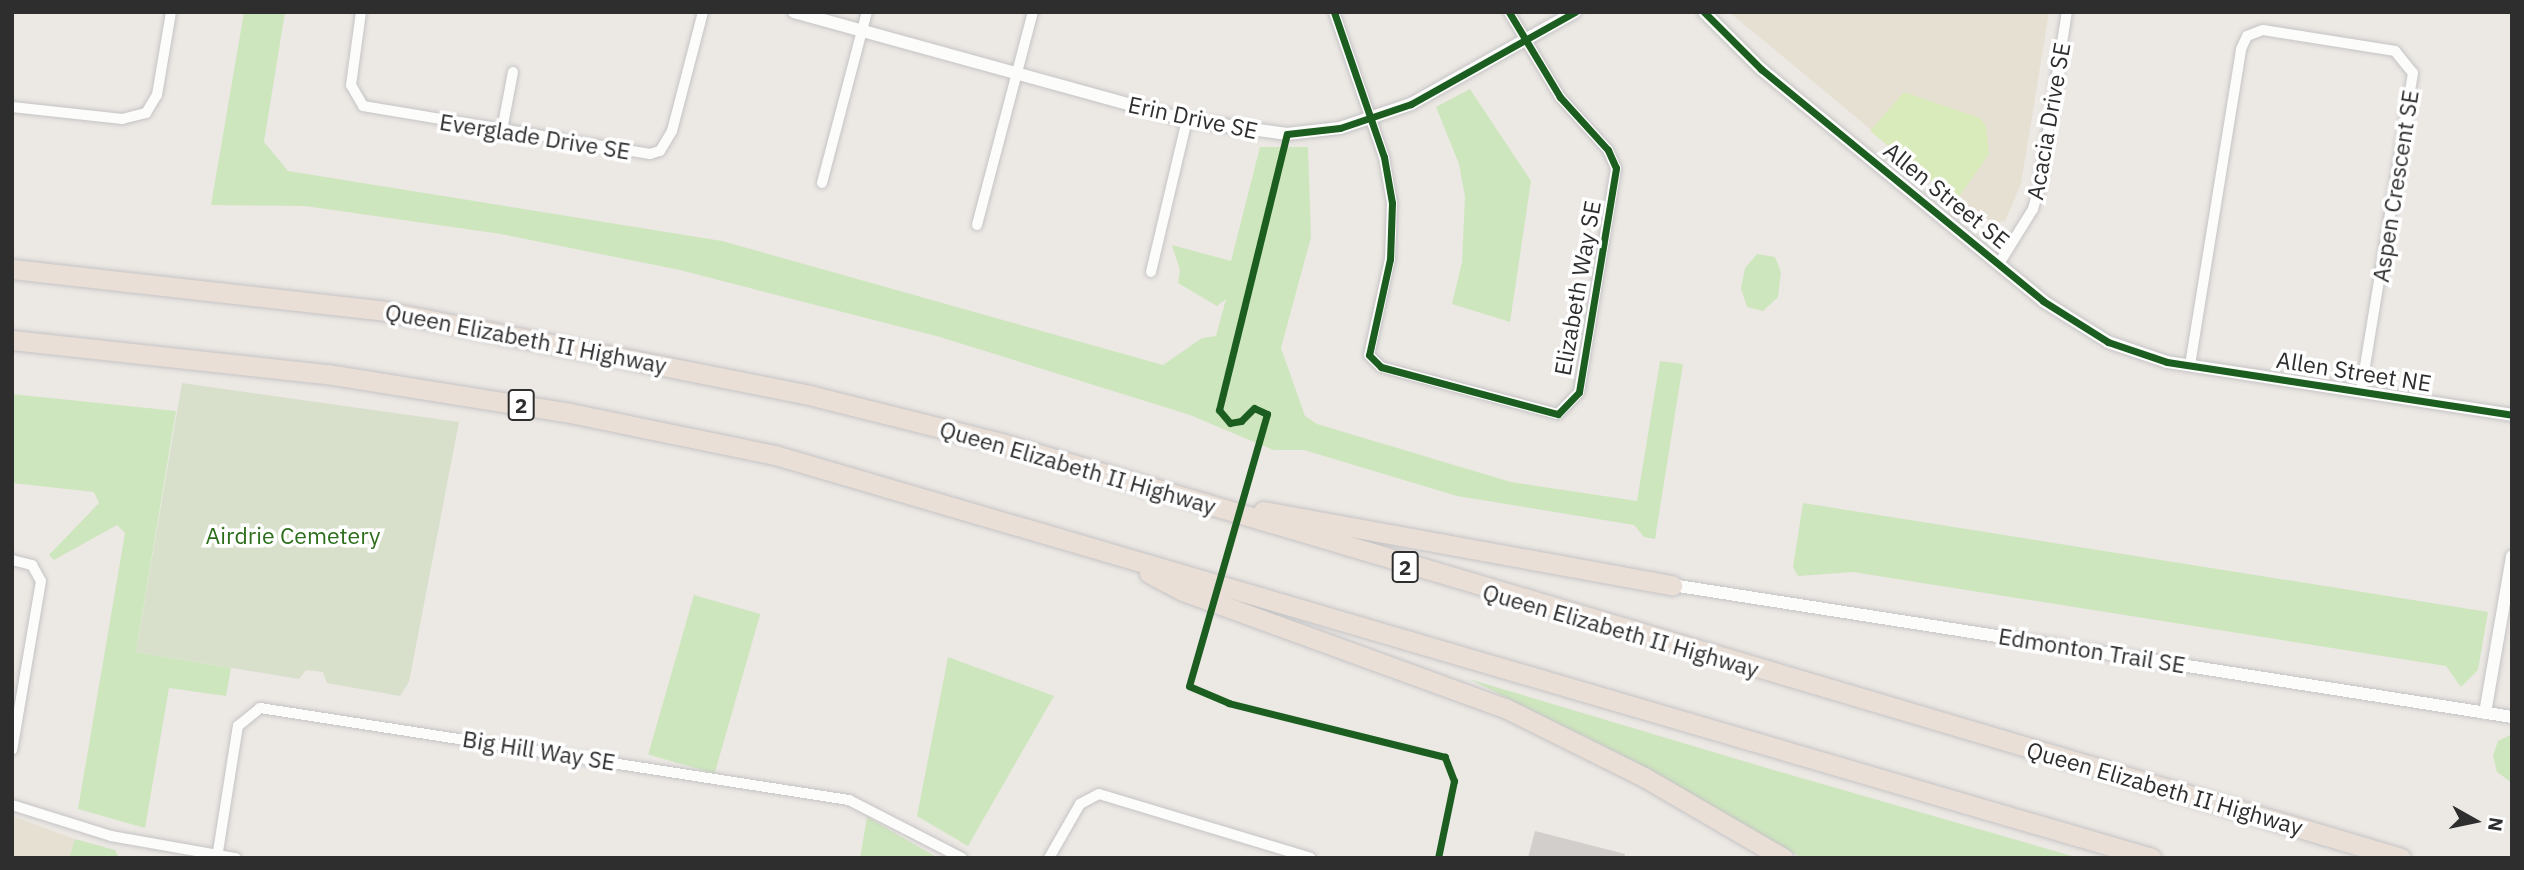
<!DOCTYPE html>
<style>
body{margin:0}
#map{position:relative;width:2524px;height:870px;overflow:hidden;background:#ece8e4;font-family:"IBM Plex Sans",sans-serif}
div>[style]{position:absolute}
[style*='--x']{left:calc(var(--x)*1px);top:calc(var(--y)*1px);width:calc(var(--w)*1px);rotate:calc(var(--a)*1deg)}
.education>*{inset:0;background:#e6e0d3}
.green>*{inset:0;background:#cee6be;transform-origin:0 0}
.cemetery>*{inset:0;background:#d8e0cc}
.pitch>*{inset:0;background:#d9eabb}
.building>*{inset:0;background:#d1cecb}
.roads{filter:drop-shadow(0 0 2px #c5c4c5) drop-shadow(0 0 2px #c5c4c5)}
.minor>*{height:10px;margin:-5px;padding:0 5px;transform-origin:5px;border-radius:5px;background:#fcfcfb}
.tertiary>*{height:12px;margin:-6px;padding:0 6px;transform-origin:6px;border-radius:6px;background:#fcfcfb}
.motorway>*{height:19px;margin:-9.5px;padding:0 9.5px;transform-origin:9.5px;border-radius:9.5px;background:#eadfd6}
.cycleway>*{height:7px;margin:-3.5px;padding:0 3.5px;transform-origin:3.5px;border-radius:3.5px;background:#1b5e20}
span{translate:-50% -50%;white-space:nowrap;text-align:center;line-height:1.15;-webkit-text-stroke:7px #fff;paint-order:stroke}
.shield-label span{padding:2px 5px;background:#fff;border:2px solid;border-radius:5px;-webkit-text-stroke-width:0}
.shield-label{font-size:21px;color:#2e2e2e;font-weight:700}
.street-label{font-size:23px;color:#2e2e2e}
.park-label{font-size:23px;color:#2c6e1b}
.frame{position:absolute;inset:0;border:14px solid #2e2e2e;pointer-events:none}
.north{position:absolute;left:2440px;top:786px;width:70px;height:70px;-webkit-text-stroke:5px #fff;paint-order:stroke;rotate:99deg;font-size:19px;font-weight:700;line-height:28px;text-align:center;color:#2e2e2e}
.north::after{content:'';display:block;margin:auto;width:24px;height:32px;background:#2e2e2e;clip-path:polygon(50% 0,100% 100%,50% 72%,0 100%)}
</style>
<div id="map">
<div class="education">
<div style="clip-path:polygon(1729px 12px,2049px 12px,2021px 184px,2005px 221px,1986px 225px)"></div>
<div style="clip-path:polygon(12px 816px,75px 839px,69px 858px,12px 858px)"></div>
</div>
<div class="green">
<div style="clip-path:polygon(244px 12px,285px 12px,264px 142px,288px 171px,722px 241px,1163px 365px,1202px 338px,1216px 336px,1226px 299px,1217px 306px,1178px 283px,1180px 270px,1172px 245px,1231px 261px,1260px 147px,1308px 147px,1311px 237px,1281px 348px,1305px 416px,1317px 424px,1511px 482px,1637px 501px,1660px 361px,1683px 364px,1655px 539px,1644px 537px,1634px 525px,1457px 496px,1304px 450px,1273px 450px,1190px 415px,940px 337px,680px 270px,501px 234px,305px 206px,211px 205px)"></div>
<div style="clip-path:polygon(1470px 89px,1531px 181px,1510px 322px,1452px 304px,1462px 262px,1465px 197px,1459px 164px,1436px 107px)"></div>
<div style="clip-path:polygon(1757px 254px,1775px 257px,1781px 272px,1778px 297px,1763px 311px,1747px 307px,1741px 288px,1745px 268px)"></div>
<div style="clip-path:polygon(12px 394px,176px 411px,136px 652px,231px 668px,226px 696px,169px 688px,145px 828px,78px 809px,125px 533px,117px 525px,54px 560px,49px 555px,99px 503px,94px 492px,12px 483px)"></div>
<div style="clip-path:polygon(1803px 503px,2488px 612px,2478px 670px,2461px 687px,2446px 666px,1853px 572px,1798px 576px,1793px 567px)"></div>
<div style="left:694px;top:595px;width:69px;height:166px;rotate:16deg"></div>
<div style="clip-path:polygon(948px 657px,1054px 696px,968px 846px,917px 816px)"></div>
<div style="clip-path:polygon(1469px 679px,1770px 769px,2079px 858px,1802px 858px,1630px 759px)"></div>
<div style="clip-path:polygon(2512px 734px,2512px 783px,2497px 772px,2493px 756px,2498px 741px)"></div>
<div style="clip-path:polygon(867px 817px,938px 858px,860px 858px)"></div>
<div style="clip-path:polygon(75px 839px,115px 850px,119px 858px,69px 858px)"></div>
</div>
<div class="cemetery">
<div style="clip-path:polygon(182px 383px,459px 422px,409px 682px,400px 696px,327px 683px,323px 672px,306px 670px,299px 679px,136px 652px)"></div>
</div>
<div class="pitch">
<div style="clip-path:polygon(1904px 92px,1980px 118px,1986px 126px,1989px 154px,1956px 201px,1870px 131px)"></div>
</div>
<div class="building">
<div style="clip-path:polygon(1535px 831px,1625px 854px,1624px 858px,1528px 858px)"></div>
</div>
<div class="roads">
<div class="minor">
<div style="--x:361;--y:12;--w:74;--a:97.8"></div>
<div style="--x:351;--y:85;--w:24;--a:60"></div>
<div style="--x:363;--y:106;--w:291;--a:9.5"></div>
<div style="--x:650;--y:154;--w:10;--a:-17"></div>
<div style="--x:660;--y:151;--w:23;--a:-59"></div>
<div style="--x:672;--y:131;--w:123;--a:-75.4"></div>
<div style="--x:1334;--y:12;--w:153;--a:71"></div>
<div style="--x:1384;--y:157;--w:47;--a:80.1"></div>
<div style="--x:1392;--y:203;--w:56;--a:92"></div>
<div style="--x:1390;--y:259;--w:98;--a:102.3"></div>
<div style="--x:1369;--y:355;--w:17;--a:45"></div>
<div style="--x:1381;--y:367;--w:183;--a:14.9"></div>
<div style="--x:1558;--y:414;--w:30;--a:-46"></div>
<div style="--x:1579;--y:392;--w:227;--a:-80.6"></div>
<div style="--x:1616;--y:168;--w:20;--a:-114"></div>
<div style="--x:1608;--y:150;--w:72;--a:-132.2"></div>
<div style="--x:1560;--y:97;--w:99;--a:-121"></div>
<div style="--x:12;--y:107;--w:111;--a:6.2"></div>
<div style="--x:122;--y:119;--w:25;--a:-14"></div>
<div style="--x:146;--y:113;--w:21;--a:-59"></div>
<div style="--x:157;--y:95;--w:84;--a:-80.4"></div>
<div style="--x:502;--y:130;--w:59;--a:-79.3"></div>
<div style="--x:822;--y:183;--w:177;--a:-75.3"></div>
<div style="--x:977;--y:225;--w:220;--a:-75.3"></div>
<div style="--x:2000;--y:262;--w:62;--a:-58.1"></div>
<div style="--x:2033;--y:209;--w:22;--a:-74"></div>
<div style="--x:2039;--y:188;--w:178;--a:-81"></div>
<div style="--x:1151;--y:272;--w:156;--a:-76.7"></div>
<div style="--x:2190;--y:365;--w:320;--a:-80.8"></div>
<div style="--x:2241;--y:49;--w:14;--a:-65"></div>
<div style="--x:2247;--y:36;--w:17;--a:-21"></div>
<div style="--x:2263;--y:30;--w:134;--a:9"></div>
<div style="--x:2395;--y:51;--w:28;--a:51"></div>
<div style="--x:2413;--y:73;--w:322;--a:99.3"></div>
<div style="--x:12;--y:560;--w:21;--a:14"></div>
<div style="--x:32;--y:565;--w:18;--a:61"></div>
<div style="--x:41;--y:581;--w:171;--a:99.7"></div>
<div style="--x:12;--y:805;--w:104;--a:17.4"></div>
<div style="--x:111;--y:836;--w:127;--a:10"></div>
<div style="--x:217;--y:858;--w:134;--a:-81"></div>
<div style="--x:238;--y:726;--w:28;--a:-39"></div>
<div style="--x:260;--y:708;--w:596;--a:8.88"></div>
<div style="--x:849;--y:800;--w:127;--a:27.2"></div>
<div style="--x:1049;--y:858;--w:62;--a:-60.1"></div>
<div style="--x:1080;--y:804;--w:21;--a:-28"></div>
<div style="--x:1099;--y:794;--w:221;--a:16.8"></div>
</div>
<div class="tertiary">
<div style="--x:794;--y:12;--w:408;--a:15.4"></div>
<div style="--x:1187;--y:120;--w:101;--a:8"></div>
<div style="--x:1287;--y:134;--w:53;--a:-6.5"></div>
<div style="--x:1340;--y:128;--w:75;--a:-18.7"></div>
<div style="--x:1411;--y:104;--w:188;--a:-29.3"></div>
<div style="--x:1704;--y:12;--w:81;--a:45"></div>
<div style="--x:1761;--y:69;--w:365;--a:39.4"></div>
<div style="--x:2043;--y:301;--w:77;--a:32.2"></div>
<div style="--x:2108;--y:342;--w:62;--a:18.7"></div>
<div style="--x:2167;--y:362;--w:349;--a:8.7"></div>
<div style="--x:1672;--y:585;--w:850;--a:8.93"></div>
<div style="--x:2485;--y:713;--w:159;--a:-80.2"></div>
</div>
<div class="motorway">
<div style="--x:12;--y:269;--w:375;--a:6.4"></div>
<div style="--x:385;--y:311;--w:436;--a:11.2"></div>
<div style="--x:813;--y:396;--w:195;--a:14"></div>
<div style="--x:1002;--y:443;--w:1459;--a:16.52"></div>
<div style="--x:12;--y:340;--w:317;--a:6.2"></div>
<div style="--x:327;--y:374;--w:246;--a:9.1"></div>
<div style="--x:570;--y:413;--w:209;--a:11.6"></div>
<div style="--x:775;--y:455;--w:1434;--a:16.32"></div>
<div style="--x:1263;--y:511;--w:416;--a:10.3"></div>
<div style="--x:1149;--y:573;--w:38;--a:28"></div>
<div style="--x:1183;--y:591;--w:343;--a:20"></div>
<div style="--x:1505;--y:708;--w:155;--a:26.4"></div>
<div style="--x:1644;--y:777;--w:161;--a:30.2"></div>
</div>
</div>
<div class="cycleway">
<div style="--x:1334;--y:12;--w:153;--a:71"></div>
<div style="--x:1384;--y:157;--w:47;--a:80.1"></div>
<div style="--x:1392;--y:203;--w:56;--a:92"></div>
<div style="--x:1390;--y:259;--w:98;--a:102.3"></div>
<div style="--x:1369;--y:355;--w:17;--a:45"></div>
<div style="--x:1381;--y:367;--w:183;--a:14.9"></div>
<div style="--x:1558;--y:414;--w:30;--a:-46"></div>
<div style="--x:1579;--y:392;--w:227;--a:-80.6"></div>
<div style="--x:1616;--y:168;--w:20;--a:-114"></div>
<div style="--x:1608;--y:150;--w:72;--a:-132.2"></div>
<div style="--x:1560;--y:97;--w:99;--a:-121"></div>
<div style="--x:1704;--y:12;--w:81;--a:45"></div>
<div style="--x:1761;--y:69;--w:365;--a:39.4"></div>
<div style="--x:2043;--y:301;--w:77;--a:32.2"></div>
<div style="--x:2108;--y:342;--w:62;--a:18.7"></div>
<div style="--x:2167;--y:362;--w:349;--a:8.7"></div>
<div style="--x:1438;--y:858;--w:79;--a:-78.3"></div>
<div style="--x:1454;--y:781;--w:26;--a:-111"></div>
<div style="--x:1445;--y:757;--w:223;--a:-166"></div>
<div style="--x:1229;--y:703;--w:43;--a:-157"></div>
<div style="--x:1189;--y:686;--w:283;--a:-74"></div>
<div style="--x:1267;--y:414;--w:14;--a:-155"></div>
<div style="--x:1254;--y:408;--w:18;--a:135"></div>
<div style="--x:1241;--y:421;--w:11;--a:170"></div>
<div style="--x:1230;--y:423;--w:17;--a:-130"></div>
<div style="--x:1219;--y:410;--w:284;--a:-76.2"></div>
<div style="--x:1287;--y:134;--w:53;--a:-6.5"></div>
<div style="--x:1340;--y:128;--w:75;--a:-18.7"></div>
<div style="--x:1411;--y:104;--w:188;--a:-29.3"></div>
</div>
<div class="shield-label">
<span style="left:521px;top:405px">2</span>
<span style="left:1405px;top:567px">2</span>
</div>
<div class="street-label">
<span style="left:1193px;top:117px;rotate:12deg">Erin Drive SE</span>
<span style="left:2048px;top:121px;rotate:-80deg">Acacia Drive SE</span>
<span style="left:535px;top:136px;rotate:9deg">Everglade Drive SE</span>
<span style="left:2395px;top:186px;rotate:-81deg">Aspen Crescent SE</span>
<span style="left:1947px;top:195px;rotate:39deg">Allen Street SE</span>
<span style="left:1577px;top:288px;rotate:-80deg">Elizabeth Way SE</span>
<span style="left:526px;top:338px;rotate:11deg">Queen Elizabeth II Highway</span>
<span style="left:2354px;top:371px;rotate:9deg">Allen Street NE</span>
<span style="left:1078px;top:467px;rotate:16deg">Queen Elizabeth II Highway</span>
<span style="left:1621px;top:630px;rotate:16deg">Queen Elizabeth II Highway</span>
<span style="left:2092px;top:650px;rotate:9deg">Edmonton Trail SE</span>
<span style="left:539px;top:750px;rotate:9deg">Big Hill Way SE</span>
<span style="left:2165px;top:788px;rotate:16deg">Queen Elizabeth II Highway</span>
</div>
<div class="park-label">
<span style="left:293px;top:535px">Airdrie Cemetery</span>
</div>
<div class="frame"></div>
<div class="north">N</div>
</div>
